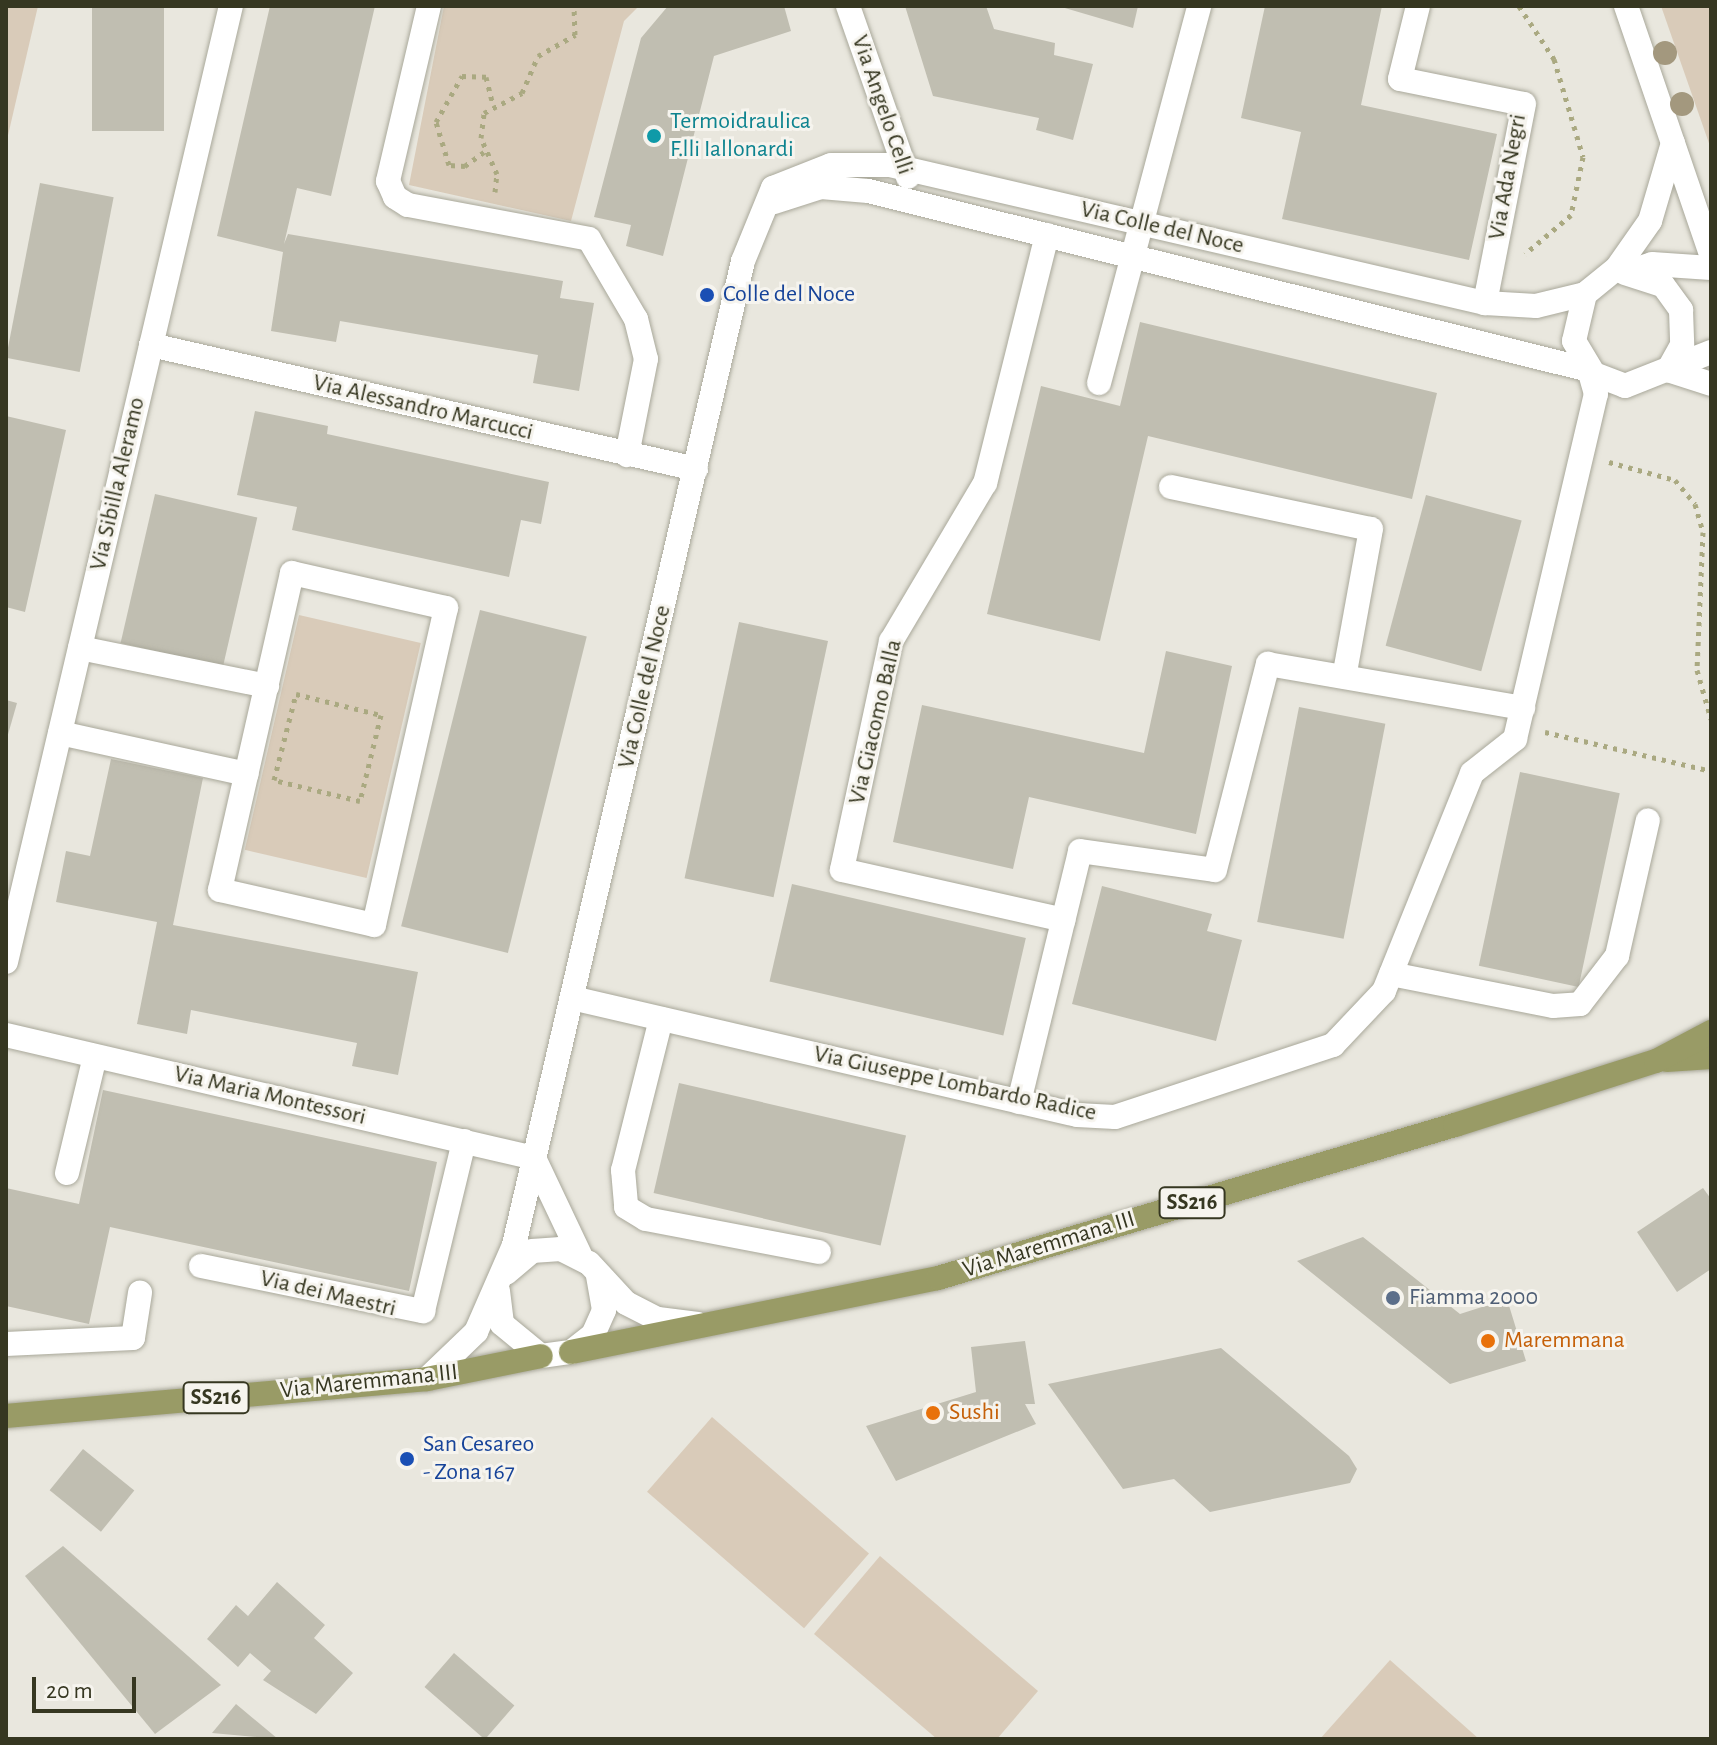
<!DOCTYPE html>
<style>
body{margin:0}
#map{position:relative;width:1717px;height:1745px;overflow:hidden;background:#e9e7de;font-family:"Alegreya Sans",sans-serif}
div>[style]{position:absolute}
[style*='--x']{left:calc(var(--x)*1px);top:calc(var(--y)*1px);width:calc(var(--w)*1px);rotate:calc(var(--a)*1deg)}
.green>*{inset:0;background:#d9cbb9;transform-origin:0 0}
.building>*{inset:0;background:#c0beb1;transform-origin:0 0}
.path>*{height:5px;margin-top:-2.5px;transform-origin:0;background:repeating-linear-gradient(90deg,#aaa981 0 4px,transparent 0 10px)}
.roads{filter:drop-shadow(0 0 2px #a9a89a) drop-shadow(0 0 2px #a9a89a)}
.minor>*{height:24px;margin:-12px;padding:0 12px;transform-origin:12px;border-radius:12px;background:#fff}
.tertiary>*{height:24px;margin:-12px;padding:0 12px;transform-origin:12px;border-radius:12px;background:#fff}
.primary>*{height:24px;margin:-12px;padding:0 12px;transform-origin:12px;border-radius:12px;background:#999b66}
.trees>*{width:24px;height:24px;margin:-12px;border-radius:50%;background:#a3987e}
.dots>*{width:22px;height:22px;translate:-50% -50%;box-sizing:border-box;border:4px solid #f6f4ee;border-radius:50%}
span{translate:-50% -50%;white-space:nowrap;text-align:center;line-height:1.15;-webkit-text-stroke:6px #f6f4ee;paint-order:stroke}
.shield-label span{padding:2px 6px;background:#f6f4ee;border:2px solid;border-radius:6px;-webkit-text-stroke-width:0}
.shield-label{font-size:22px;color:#363721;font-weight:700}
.street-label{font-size:24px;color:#363721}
.culture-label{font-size:24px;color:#0d838f}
.left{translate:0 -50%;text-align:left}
.transit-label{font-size:24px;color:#164399}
.service-label{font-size:24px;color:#4e5e75}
.food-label{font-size:24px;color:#c56008}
.frame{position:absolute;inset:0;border:8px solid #363721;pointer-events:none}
.scale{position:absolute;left:32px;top:1677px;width:104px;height:36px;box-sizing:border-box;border:4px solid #363721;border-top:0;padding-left:10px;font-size:24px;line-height:28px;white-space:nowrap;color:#363721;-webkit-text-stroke:6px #f6f4ee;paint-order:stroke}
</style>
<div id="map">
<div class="green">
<div style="clip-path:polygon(6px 6px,38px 6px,6px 144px)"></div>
<div style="clip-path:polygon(444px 6px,639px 6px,624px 21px,571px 221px,409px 185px)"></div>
<div style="clip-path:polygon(1661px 6px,1711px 6px,1711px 149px)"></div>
<div style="left:299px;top:615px;width:125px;height:241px;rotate:13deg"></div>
<div style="left:712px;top:1417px;width:208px;height:99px;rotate:41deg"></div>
<div style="clip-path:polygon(880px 1556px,1038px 1691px,997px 1739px,937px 1739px,814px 1634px)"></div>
<div style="clip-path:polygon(1390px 1660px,1479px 1739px,1320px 1739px)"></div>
</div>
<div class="building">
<div style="left:92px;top:6px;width:72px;height:125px"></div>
<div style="clip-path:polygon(270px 6px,375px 6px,331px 196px,297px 188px,284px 244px,288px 234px,563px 281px,560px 298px,594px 303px,579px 391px,533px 383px,538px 355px,340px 321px,336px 342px,271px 331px,283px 252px,217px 236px)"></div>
<div style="clip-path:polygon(668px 6px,784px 6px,791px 31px,714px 56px,663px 256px,626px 246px,631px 225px,594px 217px,641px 38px)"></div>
<div style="clip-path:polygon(905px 6px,986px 6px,994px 29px,1055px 43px,1054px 55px,1093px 64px,1073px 140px,1036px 130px,1039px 118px,933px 96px)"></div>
<div style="clip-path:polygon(1058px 6px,1138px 6px,1133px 28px)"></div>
<div style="clip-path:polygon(1265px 6px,1382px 6px,1361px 105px,1497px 134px,1469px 260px,1282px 219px,1301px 132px,1241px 118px)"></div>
<div style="left:40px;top:183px;width:75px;height:178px;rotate:11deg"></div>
<div style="clip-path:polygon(1140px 322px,1437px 393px,1412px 499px,1148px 436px,1100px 641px,987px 614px,1041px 386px,1120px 406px)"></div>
<div style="clip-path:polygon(255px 411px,328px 426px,327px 434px,549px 482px,541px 524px,521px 520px,509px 577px,292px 530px,297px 507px,237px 495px)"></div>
<div style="clip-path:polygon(6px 416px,66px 430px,25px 612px,6px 607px)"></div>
<div style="left:155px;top:494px;width:105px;height:153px;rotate:13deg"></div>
<div style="left:1426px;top:495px;width:99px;height:156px;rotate:15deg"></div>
<div style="left:480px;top:610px;width:110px;height:326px;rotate:14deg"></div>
<div style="left:739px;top:622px;width:91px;height:262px;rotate:12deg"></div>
<div style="clip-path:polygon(1166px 651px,1232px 666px,1196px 834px,1029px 797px,1013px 869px,893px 842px,922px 705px,1144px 753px)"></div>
<div style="clip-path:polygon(6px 700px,17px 703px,7px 738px,6px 737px)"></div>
<div style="left:1299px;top:707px;width:88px;height:219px;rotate:11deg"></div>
<div style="clip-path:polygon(111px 759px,203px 778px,173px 925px,418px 972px,398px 1075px,352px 1066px,357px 1043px,191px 1010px,187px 1034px,137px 1024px,157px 922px,56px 902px,66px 851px,90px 856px)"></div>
<div style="left:1520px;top:772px;width:102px;height:198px;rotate:12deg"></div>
<div style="left:792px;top:884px;width:240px;height:100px;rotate:13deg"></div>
<div style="clip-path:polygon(1102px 886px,1212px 914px,1207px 931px,1242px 940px,1216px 1041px,1072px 1004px)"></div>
<div style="left:679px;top:1083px;width:233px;height:113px;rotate:13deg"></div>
<div style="clip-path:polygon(103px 1090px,437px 1162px,409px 1291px,110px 1227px,89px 1324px,6px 1306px,6px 1188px,79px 1204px)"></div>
<div style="clip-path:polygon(1703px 1188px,1711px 1199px,1711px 1269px,1677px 1292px,1637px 1232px)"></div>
<div style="clip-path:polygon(1363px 1237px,1460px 1314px,1507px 1299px,1526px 1361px,1450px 1384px,1297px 1261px)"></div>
<div style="clip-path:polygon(1025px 1341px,1035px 1404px,1025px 1404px,1036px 1424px,896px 1481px,866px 1426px,976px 1392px,971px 1347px)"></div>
<div style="clip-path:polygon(1221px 1348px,1349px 1456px,1357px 1469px,1350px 1483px,1210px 1512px,1174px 1479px,1123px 1489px,1048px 1384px)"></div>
<div style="left:83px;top:1449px;width:66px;height:53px;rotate:39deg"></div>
<div style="clip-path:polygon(63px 1546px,221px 1685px,155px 1734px,25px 1576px)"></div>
<div style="clip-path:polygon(277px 1582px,325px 1625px,314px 1638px,353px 1673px,316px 1714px,263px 1680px,271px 1671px,250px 1653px,238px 1667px,207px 1639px,236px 1605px,248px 1616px)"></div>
<div style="left:454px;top:1653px;width:80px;height:45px;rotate:41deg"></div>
<div style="clip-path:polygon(236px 1704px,278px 1739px,212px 1733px)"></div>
</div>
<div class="path">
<div style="--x:1519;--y:6;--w:64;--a:56.6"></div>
<div style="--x:1554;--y:59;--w:102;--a:73.5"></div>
<div style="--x:1583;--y:157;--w:59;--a:101.7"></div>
<div style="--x:1571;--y:215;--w:60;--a:139.7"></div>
<div style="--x:484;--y:152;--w:24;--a:144"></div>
<div style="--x:465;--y:166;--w:16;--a:-176"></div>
<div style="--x:449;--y:165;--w:45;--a:-106.8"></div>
<div style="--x:436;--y:122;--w:53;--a:-60.5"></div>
<div style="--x:462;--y:76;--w:24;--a:2"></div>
<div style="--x:486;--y:77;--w:29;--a:76"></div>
<div style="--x:495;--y:192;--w:18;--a:-84"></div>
<div style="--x:497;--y:174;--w:39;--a:-114"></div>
<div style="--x:481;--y:138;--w:25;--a:-83"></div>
<div style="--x:484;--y:113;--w:43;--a:-27.8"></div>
<div style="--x:522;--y:93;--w:40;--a:-66.6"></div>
<div style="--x:538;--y:56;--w:43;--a:-29.6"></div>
<div style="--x:575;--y:35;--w:29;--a:-92"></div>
<div style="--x:1609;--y:462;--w:68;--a:15.3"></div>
<div style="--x:1675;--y:480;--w:31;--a:50"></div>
<div style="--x:1695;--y:504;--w:29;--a:74"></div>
<div style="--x:1703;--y:532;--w:138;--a:92.5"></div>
<div style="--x:1697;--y:670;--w:51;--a:74.1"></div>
<div style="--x:296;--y:694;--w:88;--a:13.9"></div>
<div style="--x:381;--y:715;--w:89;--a:103.7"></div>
<div style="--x:360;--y:801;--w:89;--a:-166.3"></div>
<div style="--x:274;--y:780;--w:89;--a:-75.7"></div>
<div style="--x:1545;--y:732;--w:171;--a:13.2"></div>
</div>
<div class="roads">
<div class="minor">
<div style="--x:429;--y:6;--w:180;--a:103.2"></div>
<div style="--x:388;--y:181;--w:17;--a:66"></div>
<div style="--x:395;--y:197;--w:15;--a:32"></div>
<div style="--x:408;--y:205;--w:184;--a:10.6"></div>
<div style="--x:589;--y:239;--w:93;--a:59.6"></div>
<div style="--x:636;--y:319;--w:41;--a:76"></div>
<div style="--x:646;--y:359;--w:98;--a:101.2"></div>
<div style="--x:848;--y:6;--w:181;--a:70.7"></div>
<div style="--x:1418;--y:6;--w:75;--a:103.9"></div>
<div style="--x:1400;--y:79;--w:126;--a:11.4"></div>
<div style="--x:1524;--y:104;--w:203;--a:101.1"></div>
<div style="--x:1673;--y:143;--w:81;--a:106.4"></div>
<div style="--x:1650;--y:221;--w:57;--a:125.1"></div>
<div style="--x:1617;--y:268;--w:41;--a:140.9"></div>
<div style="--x:1585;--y:294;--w:48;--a:103.2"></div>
<div style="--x:1574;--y:341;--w:39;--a:59"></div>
<div style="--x:1594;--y:374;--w:33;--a:21"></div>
<div style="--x:1625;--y:386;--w:92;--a:-21.6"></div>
<div style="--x:774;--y:202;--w:49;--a:-17.7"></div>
<div style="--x:821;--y:187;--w:47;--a:4.9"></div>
<div style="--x:868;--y:191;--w:743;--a:13.94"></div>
<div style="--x:1047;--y:235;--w:256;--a:104"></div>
<div style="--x:985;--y:483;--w:184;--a:120.7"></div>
<div style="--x:891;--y:641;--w:234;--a:102.1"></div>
<div style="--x:842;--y:870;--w:227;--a:12.7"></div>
<div style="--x:1631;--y:271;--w:22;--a:-18"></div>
<div style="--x:1652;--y:264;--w:59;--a:3.9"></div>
<div style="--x:1625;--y:273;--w:40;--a:18"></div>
<div style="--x:1663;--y:285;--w:31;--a:54"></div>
<div style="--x:1681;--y:310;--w:35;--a:88"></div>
<div style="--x:1682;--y:345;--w:29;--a:119"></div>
<div style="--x:151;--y:345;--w:559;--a:12.82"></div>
<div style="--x:1668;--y:370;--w:45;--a:18"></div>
<div style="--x:1099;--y:383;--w:390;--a:-75.1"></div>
<div style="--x:1171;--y:487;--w:204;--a:11.9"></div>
<div style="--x:1371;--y:529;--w:150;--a:100.3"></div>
<div style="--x:292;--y:573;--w:158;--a:12.8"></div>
<div style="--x:446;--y:608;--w:325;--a:102.8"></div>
<div style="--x:374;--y:925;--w:158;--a:-167.2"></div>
<div style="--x:220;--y:890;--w:325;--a:-77.2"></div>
<div style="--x:80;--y:648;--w:191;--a:11.5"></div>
<div style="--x:60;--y:733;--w:191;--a:12.4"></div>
<div style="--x:6;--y:962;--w:982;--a:-76.76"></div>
<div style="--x:1391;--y:974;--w:165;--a:11.2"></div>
<div style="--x:1553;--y:1006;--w:27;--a:-4"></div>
<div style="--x:1580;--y:1004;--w:61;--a:-52.4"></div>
<div style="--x:1617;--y:956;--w:139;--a:-77.2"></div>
<div style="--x:572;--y:998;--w:518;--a:13.04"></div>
<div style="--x:1077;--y:1115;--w:38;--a:3"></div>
<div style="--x:1115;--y:1117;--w:230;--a:-18.3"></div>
<div style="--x:1333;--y:1045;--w:74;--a:-46.6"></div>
<div style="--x:1384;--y:991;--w:235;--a:-68"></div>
<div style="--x:1472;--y:773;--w:55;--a:-38.3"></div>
<div style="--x:1515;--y:739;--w:354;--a:-76.8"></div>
<div style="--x:1596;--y:394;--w:25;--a:-106"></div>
<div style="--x:661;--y:1019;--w:156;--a:104.1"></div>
<div style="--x:623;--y:1170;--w:37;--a:85"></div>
<div style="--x:626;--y:1207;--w:23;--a:31"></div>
<div style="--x:646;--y:1219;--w:176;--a:10.8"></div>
<div style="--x:6;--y:1035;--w:542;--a:13.11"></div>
<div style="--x:1019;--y:1102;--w:258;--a:-76.3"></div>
<div style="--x:1080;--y:851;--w:136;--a:8"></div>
<div style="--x:1215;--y:870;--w:213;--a:-75.6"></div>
<div style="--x:1268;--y:664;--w:259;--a:9.8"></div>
<div style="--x:534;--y:1158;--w:110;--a:64.6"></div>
<div style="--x:67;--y:1173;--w:120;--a:-76.5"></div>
<div style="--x:201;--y:1266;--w:227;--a:11.5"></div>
<div style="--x:423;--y:1311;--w:175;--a:-76.4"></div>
<div style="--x:506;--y:1273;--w:34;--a:-40"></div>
<div style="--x:532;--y:1251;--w:29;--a:-4"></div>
<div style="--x:561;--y:1249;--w:31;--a:27"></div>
<div style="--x:589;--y:1263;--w:54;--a:47.2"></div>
<div style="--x:626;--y:1303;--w:36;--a:27"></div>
<div style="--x:658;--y:1319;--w:40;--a:7.1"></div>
<div style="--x:498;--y:1291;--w:33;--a:83"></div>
<div style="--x:502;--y:1324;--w:50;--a:39.4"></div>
<div style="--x:541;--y:1356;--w:30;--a:-8"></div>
<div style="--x:571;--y:1352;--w:28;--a:-38"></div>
<div style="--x:593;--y:1335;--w:27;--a:-66"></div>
<div style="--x:604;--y:1310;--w:35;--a:-100"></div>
<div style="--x:6;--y:1344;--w:127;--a:-2.7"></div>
<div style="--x:133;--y:1338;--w:46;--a:-81.2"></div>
<div style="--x:427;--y:1379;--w:68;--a:-43.8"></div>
<div style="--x:476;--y:1332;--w:95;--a:-66.4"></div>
<div style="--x:514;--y:1245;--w:1010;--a:-76.9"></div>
<div style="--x:743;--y:261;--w:79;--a:-67.7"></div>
<div style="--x:773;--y:188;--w:62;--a:-21.6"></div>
<div style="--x:831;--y:165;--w:59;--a:0"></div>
<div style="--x:890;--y:165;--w:611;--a:13.06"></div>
<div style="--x:1485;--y:303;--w:51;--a:3.4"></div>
<div style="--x:1536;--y:306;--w:50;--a:-13.8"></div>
</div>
<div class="tertiary">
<div style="--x:1626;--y:6;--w:262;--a:71.1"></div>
</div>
<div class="primary">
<div style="--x:1667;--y:1060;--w:44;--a:-3.9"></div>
<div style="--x:571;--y:1352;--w:374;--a:-11.4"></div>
<div style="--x:938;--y:1278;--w:539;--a:-16.49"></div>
<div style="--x:1455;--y:1125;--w:211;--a:-17.7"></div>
<div style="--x:1656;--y:1061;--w:62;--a:-27.8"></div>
<div style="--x:6;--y:1416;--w:423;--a:-5"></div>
<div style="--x:427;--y:1379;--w:116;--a:-11.4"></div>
</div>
</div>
<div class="trees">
<div style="left:1665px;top:53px"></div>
<div style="left:1682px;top:104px"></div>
</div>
<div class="dots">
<div style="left:654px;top:136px;background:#0f9aa8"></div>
<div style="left:707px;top:295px;background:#1a4fb4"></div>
<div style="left:1393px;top:1298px;background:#5c6f8a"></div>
<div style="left:1488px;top:1341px;background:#e8710a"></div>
<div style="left:933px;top:1413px;background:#e8710a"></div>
<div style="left:407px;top:1459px;background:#1a4fb4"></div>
</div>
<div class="shield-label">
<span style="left:1192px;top:1203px">SS216</span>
<span style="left:216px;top:1398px">SS216</span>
</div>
<div class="street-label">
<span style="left:882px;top:105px;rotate:71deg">Via Angelo Celli</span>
<span style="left:1508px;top:177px;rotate:-80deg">Via Ada Negri</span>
<span style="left:1162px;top:228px;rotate:13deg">Via Colle del Noce</span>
<span style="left:423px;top:408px;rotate:13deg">Via Alessandro Marcucci</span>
<span style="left:118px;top:484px;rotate:-77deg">Via Sibilla Aleramo</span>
<span style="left:645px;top:687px;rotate:-77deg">Via Colle del Noce</span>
<span style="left:876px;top:722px;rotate:-77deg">Via Giacomo Balla</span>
<span style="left:955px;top:1084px;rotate:12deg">Via Giuseppe Lombardo Radice</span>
<span style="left:270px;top:1096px;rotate:13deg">Via Maria Montessori</span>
<span style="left:1049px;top:1245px;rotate:-17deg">Via Maremmana III</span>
<span style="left:328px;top:1294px;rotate:13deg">Via dei Maestri</span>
<span style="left:369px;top:1382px;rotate:-6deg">Via Maremmana III</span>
</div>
<div class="culture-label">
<span class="left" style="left:670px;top:136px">Termoidraulica<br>F.lli Iallonardi</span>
</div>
<div class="transit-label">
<span class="left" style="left:723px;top:295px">Colle del Noce</span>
<span class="left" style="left:423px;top:1459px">San Cesareo<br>- Zona 167</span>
</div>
<div class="service-label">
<span class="left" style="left:1409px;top:1298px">Fiamma 2000</span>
</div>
<div class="food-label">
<span class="left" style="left:1504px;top:1341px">Maremmana</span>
<span class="left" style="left:949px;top:1413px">Sushi</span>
</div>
<div class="frame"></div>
<div class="scale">20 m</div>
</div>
